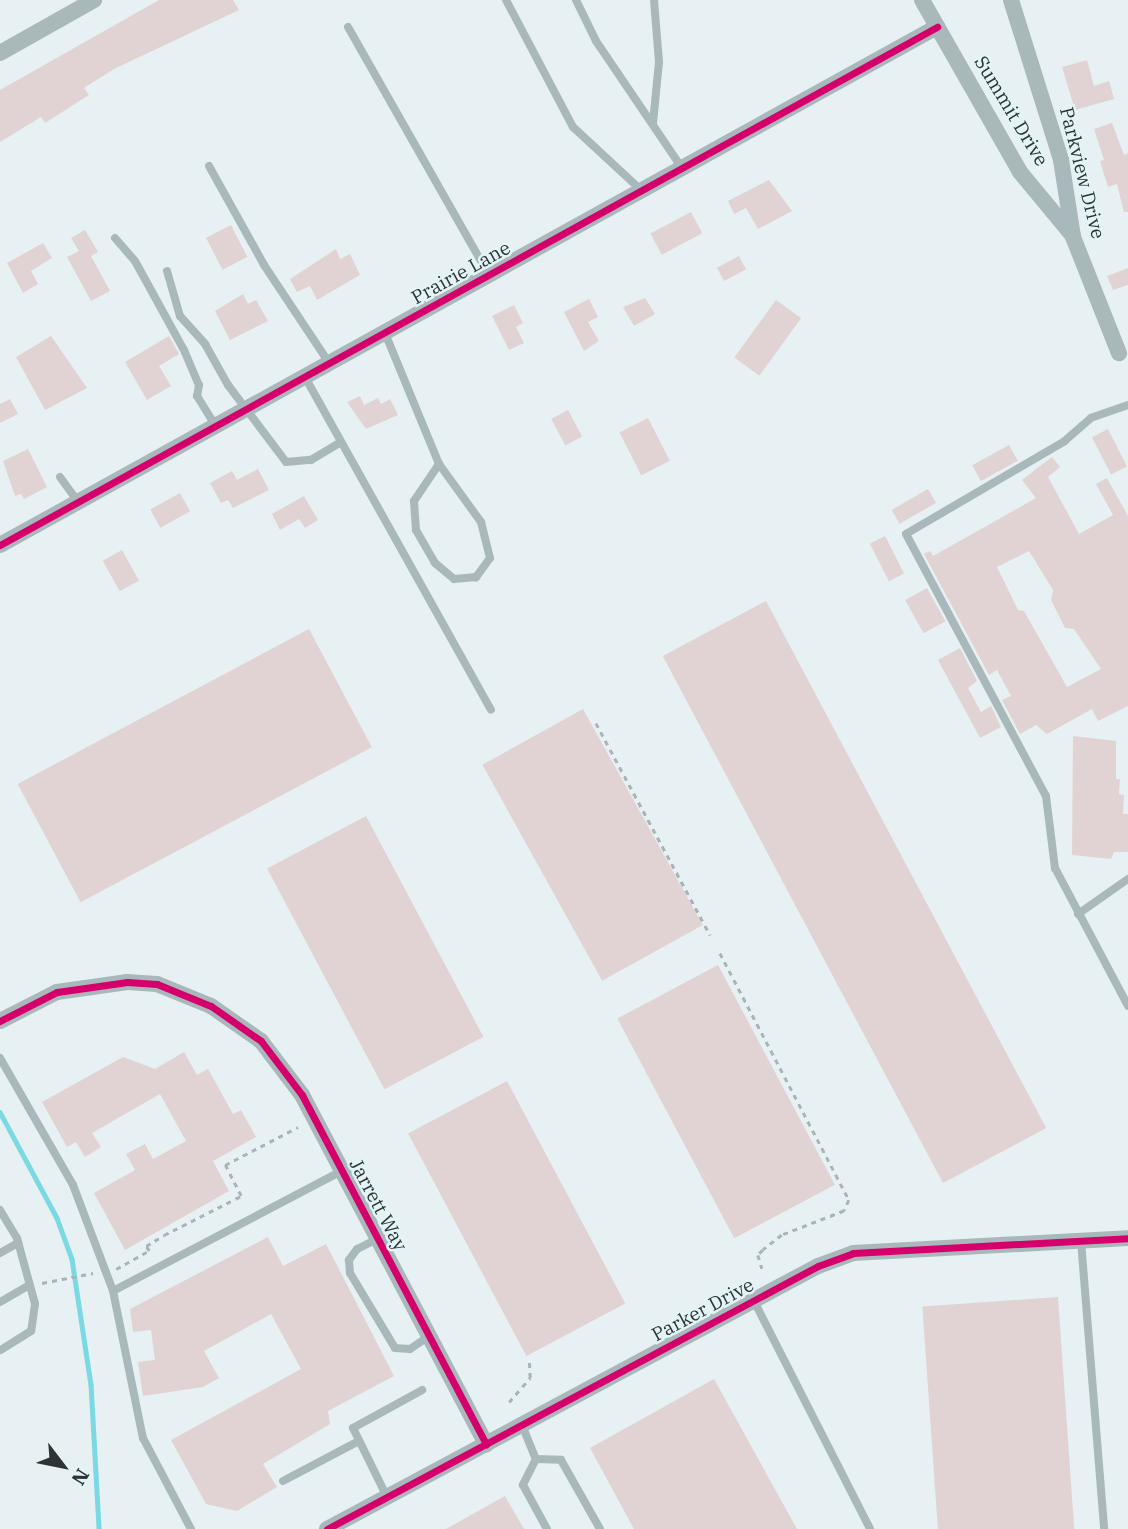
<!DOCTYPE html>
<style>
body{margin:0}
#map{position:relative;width:1128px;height:1529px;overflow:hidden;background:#e7f0f2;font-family:"IBM Plex Serif",serif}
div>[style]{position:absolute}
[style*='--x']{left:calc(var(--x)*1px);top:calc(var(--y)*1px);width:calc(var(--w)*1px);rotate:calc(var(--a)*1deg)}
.stream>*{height:4.5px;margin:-2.25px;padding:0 2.25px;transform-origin:2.25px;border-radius:2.25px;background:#7ad9e2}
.building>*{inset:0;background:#e1d3d3;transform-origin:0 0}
.path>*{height:2.5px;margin-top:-1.25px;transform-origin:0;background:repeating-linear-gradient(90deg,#a9b4b6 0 5px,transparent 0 10px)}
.service>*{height:8px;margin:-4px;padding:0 4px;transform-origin:4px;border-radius:4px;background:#a9b9bb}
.minor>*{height:16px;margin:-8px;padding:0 8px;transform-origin:8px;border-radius:8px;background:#a9b9bb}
.cycleway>*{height:7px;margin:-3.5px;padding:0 3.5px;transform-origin:3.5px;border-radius:3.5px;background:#d6006c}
span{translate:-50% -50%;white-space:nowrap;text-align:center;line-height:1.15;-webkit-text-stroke:5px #e3f4f6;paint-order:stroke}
.street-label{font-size:19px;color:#2e3435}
.north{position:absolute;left:28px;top:1431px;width:70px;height:70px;-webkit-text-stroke:5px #e3f4f6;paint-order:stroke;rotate:122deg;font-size:19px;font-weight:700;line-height:28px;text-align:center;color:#2e3435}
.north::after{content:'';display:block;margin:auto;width:24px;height:32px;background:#2e3435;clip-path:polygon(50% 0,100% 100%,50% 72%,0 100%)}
</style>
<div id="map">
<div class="stream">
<div style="--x:0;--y:1112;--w:120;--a:61.7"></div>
<div style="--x:57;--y:1218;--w:44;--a:69.9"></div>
<div style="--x:72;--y:1259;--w:126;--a:81.4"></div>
<div style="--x:91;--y:1384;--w:145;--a:86.8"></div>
</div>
<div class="building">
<div style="clip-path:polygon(159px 0,233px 0,239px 10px,114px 69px,84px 88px,89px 95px,45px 123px,41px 117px,0 142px,0 90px)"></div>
<div style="clip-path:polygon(1087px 60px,1094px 86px,1109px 81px,1114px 99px,1075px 110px,1062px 67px)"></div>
<div style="clip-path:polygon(1112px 123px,1124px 155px,1128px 153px,1128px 212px,1124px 212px,1117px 184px,1108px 187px,1100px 161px,1104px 160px,1094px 129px)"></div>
<div style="clip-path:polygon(769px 180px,792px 211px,758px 229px,746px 208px,734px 214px,728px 201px)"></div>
<div style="left:691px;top:212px;width:24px;height:46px;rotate:62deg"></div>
<div style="left:231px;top:225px;width:36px;height:28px;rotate:63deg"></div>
<div style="clip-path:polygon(85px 230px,98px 252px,91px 256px,110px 291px,91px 301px,67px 257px,79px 251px,71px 238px)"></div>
<div style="clip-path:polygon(43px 243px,52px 258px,31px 271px,38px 284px,23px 293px,7px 263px)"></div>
<div style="clip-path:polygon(336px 249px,340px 259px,350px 254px,360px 275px,317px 300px,310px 286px,297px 292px,290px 279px)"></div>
<div style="left:739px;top:256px;width:15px;height:25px;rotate:62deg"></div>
<div style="clip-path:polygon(1128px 268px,1128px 285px,1113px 290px,1107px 276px)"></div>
<div style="clip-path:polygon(243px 294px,248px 304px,256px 300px,268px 321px,230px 340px,215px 311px)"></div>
<div style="clip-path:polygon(645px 298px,655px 314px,634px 326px,623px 307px)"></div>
<div style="clip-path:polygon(589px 299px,598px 317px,588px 322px,599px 341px,584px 351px,564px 312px)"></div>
<div style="left:776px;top:300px;width:31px;height:71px;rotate:36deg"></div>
<div style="clip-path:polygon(514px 305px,523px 323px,516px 327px,524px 343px,509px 350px,492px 316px)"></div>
<div style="clip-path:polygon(51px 336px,87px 388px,45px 410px,16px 357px)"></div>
<div style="clip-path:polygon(169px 336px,179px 354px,159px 366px,171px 386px,147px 400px,125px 362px)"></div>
<div style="clip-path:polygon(360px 396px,364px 405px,378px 398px,381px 404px,390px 399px,398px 415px,366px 429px,347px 402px)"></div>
<div style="clip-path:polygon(10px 399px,18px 414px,0 423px,0 404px)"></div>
<div style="left:568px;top:410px;width:30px;height:19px;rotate:62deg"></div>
<div style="left:648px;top:418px;width:48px;height:32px;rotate:63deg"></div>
<div style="left:1108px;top:429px;width:42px;height:18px;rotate:63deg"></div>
<div style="left:1009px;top:445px;width:18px;height:42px;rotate:61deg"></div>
<div style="clip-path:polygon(28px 449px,47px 487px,24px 499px,21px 494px,15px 496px,3px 461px)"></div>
<div style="clip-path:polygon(evenodd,1052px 457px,1060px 467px,1048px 477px,1079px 534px,1113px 515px,1096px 484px,1107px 478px,1128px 516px,1128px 706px,1098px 721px,1092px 709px,1047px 734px,1036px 725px,1020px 734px,1002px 700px,1011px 696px,997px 670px,989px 675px,924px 554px,930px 551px,933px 556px,1036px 498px,1022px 480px,1052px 457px,1029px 551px,1053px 590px,1051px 600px,1065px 628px,1074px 629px,1101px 669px,1067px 687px,1024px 611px,1018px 610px,997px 567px,1029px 551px)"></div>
<div style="clip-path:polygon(258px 469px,269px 490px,233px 508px,228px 500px,221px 503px,210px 483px,232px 471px,237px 480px)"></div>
<div style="left:928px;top:489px;width:16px;height:42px;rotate:60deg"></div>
<div style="left:180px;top:493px;width:21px;height:34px;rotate:61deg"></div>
<div style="clip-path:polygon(304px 496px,318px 520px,305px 528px,299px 519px,280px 530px,272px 514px)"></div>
<div style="left:885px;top:536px;width:42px;height:17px;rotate:63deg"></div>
<div style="left:122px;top:550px;width:35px;height:22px;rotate:61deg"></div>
<div style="left:927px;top:588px;width:38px;height:25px;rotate:61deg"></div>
<div style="left:766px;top:601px;width:597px;height:117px;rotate:62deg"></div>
<div style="left:309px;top:629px;width:134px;height:330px;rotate:62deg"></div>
<div style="clip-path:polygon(960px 648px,977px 681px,968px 688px,981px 712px,991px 706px,1001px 727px,980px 738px,938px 660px)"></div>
<div style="left:583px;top:709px;width:247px;height:115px;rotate:61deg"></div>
<div style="clip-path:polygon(1073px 736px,1116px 741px,1116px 779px,1120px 779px,1119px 794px,1124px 795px,1123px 814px,1128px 814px,1128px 852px,1114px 852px,1111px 859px,1072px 855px)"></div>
<div style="left:366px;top:816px;width:250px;height:112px;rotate:62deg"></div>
<div style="left:718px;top:965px;width:249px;height:114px;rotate:62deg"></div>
<div style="clip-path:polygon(184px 1052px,197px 1075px,208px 1069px,233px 1114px,241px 1110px,256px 1137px,213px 1161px,229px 1191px,125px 1250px,94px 1193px,135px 1170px,126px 1154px,145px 1144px,153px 1159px,186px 1141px,160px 1094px,92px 1133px,101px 1147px,85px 1157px,76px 1142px,67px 1147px,42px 1102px,123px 1057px,155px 1069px)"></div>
<div style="left:507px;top:1081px;width:252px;height:112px;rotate:62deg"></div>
<div style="clip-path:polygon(268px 1237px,283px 1266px,326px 1244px,394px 1376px,328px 1411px,330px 1424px,263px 1464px,277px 1487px,237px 1511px,206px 1504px,171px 1440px,301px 1369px,271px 1314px,204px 1351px,219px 1378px,203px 1387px,143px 1396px,138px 1362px,155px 1360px,151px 1330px,133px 1332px,130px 1309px)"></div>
<div style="left:1058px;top:1297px;width:233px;height:136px;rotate:86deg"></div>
<div style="clip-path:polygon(714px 1379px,797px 1529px,634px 1529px,590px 1448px)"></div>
<div style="clip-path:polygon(505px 1496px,524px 1529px,446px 1529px)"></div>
</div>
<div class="path">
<div style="--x:596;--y:723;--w:241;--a:61.7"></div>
<div style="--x:720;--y:953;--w:279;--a:62.4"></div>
<div style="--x:849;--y:1200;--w:12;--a:114"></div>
<div style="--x:844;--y:1211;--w:66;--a:158.8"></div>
<div style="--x:782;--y:1235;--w:24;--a:142"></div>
<div style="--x:763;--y:1250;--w:7;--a:135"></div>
<div style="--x:758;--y:1255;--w:14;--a:73"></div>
<div style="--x:116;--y:1269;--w:38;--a:-29"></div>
<div style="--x:149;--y:1251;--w:6;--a:-121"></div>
<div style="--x:146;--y:1246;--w:21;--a:-31"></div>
<div style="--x:164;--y:1235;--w:86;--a:-26.9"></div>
<div style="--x:241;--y:1196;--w:35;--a:-117"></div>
<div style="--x:225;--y:1165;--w:82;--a:-27.5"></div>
<div style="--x:42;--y:1283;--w:52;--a:-11.1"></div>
<div style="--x:509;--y:1402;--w:32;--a:-49"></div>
<div style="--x:530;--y:1378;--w:19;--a:-93"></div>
</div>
<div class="service">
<div style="--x:506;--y:0;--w:144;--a:62.2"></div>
<div style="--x:573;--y:127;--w:94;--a:42.8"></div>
<div style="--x:576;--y:0;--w:46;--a:64"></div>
<div style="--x:596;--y:41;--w:153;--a:55.9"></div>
<div style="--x:348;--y:27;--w:285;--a:60.4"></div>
<div style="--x:653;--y:123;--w:61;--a:-84.4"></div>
<div style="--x:659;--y:62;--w:62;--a:-94.6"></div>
<div style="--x:209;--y:166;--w:113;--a:60.9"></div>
<div style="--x:264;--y:265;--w:118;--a:56.4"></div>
<div style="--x:115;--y:238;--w:30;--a:49"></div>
<div style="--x:135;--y:261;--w:102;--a:61.2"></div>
<div style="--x:184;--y:350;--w:38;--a:67"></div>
<div style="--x:199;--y:385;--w:11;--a:100"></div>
<div style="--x:197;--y:396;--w:36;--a:58"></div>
<div style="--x:167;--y:271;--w:47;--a:73.9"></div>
<div style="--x:180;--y:316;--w:38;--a:48"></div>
<div style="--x:205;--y:344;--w:47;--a:60.7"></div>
<div style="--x:228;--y:385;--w:96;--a:53"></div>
<div style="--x:286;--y:462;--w:25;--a:-5"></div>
<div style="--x:311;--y:460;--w:35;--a:-31"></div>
<div style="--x:385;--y:333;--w:142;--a:67.6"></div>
<div style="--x:439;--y:464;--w:72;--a:54.1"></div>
<div style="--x:481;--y:522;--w:37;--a:76"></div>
<div style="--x:490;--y:558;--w:24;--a:126"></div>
<div style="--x:476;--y:577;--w:22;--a:175"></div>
<div style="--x:454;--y:579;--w:25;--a:-140"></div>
<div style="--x:435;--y:563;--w:38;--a:-120"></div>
<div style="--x:416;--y:530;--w:29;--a:-94"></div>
<div style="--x:414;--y:501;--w:45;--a:-56"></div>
<div style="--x:305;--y:377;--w:381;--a:60.8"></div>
<div style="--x:1128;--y:405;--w:39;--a:161"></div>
<div style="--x:1091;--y:418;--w:35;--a:139"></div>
<div style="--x:1065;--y:441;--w:184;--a:149.7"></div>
<div style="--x:906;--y:534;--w:297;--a:61.9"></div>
<div style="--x:1046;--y:796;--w:73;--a:82.9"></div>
<div style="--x:1055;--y:868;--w:156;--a:62.1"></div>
<div style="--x:60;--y:477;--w:31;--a:54"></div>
<div style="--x:1078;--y:914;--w:61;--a:-35"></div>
<div style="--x:0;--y:1058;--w:146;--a:60.1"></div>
<div style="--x:73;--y:1185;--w:113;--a:69.3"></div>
<div style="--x:113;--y:1291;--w:150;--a:78.5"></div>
<div style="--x:143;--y:1438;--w:103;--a:62.2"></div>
<div style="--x:0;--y:1210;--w:33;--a:59"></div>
<div style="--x:17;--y:1238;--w:68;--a:74.7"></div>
<div style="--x:35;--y:1304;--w:27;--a:98"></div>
<div style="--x:31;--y:1331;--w:36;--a:148"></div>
<div style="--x:377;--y:1239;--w:22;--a:153"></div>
<div style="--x:357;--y:1249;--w:14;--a:126"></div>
<div style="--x:349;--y:1260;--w:13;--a:86"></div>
<div style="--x:350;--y:1273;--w:87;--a:59"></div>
<div style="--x:395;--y:1348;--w:15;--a:4"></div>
<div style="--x:410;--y:1349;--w:23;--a:-34"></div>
<div style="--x:1081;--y:1241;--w:289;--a:85.4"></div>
<div style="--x:0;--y:1253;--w:21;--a:-29"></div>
<div style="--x:113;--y:1291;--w:259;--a:-27.7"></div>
<div style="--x:754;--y:1301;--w:256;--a:63"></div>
<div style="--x:0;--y:1302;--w:34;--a:-30"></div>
<div style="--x:522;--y:1425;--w:37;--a:68"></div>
<div style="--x:536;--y:1459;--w:25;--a:2"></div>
<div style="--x:561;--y:1460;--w:79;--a:60.5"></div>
<div style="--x:536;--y:1459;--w:29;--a:117"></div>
<div style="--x:523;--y:1485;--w:50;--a:61.4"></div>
<div style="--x:283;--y:1481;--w:86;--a:-27.8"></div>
<div style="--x:387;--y:1497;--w:77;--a:-116.2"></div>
<div style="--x:353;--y:1428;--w:79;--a:-28.8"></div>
</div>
<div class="minor">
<div style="--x:922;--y:0;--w:198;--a:60.3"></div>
<div style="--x:1020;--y:172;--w:83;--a:50.4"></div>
<div style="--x:1011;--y:0;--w:168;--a:72.6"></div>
<div style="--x:1061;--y:160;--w:78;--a:81.1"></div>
<div style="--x:1073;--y:237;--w:125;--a:68.4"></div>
<div style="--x:0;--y:53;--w:108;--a:-29.4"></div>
<div style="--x:0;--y:545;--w:1071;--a:-28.94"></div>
<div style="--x:0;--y:1021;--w:64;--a:-27"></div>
<div style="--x:57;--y:992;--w:71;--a:-8.1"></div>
<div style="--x:127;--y:982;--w:30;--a:4"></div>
<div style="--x:157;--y:984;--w:58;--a:22.2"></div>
<div style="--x:211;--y:1006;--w:61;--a:35"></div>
<div style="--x:261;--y:1041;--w:68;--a:52.8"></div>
<div style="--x:302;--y:1095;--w:395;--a:62.2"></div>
<div style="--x:327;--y:1529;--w:557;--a:-28.18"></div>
<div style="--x:818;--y:1266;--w:37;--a:-20"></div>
<div style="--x:853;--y:1253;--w:275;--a:-3.1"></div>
</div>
<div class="cycleway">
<div style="--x:0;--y:545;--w:1071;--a:-28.94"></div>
<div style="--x:0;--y:1021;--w:64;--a:-27"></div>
<div style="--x:57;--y:992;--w:71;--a:-8.1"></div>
<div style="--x:127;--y:982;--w:30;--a:4"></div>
<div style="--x:157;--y:984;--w:58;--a:22.2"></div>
<div style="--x:211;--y:1006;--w:61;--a:35"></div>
<div style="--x:261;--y:1041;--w:68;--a:52.8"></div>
<div style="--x:302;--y:1095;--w:395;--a:62.2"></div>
<div style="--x:327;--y:1529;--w:557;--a:-28.18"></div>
<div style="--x:818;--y:1266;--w:37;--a:-20"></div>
<div style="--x:853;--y:1253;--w:275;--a:-3.1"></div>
</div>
<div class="street-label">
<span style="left:1011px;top:111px;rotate:59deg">Summit Drive</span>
<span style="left:1082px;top:173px;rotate:76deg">Parkview Drive</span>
<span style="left:461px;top:273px;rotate:-29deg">Prairie Lane</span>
<span style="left:378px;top:1205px;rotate:62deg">Jarrett Way</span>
<span style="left:703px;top:1310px;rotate:-28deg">Parker Drive</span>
</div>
<div class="north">N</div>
</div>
